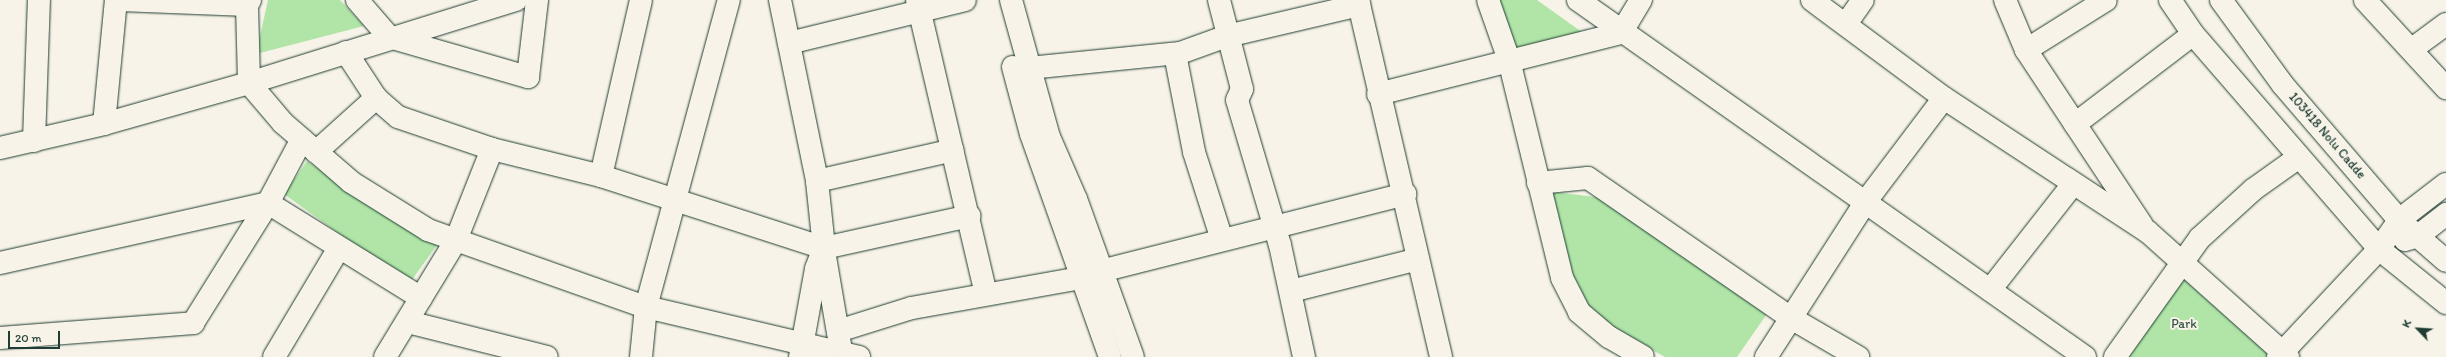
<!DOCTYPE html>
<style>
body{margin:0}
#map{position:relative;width:2446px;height:357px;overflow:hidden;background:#f7f3e8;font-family:Itim,sans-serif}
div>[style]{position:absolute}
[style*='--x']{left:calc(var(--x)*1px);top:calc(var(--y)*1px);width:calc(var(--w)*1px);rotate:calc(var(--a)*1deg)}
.green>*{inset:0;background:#b0e5a7}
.roads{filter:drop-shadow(0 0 1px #1f3d34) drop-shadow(0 0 1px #1f3d34)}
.minor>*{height:22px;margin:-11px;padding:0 11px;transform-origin:11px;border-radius:11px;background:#f7f3e8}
.major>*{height:22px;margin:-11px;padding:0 11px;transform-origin:11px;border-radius:11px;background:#f7f3e8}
span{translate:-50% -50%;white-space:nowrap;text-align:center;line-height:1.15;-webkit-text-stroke:4px #f7f3e8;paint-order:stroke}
.street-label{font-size:13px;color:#1f3d34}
.park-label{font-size:13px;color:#355645}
.north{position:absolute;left:2398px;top:309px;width:40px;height:40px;-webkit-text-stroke:3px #f7f3e8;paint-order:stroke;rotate:295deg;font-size:11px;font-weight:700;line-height:16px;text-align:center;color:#1f3d34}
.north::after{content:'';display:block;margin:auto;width:14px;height:18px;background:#1f3d34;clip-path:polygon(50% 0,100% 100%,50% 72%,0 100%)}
.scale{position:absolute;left:8px;top:331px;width:52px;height:18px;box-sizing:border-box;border:2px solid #1f3d34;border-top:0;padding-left:5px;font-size:12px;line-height:14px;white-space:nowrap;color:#1f3d34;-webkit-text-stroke:3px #f7f3e8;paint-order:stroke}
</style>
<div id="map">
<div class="green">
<div style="clip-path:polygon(268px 0,340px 0,364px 26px,256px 54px)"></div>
<div style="clip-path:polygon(1497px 0,1537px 0,1586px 35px,1513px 49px)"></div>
<div style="clip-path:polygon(307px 161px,393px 221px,437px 245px,409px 284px,284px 194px)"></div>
<div style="clip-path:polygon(1554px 192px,1604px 198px,1769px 311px,1737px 357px,1665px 357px,1612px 328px,1574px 292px,1551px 215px)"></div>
<div style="clip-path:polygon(2178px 274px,2268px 354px,2266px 357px,2120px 357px)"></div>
</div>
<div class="roads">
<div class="minor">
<div style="--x:120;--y:0;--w:127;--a:2.3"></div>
<div style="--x:250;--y:0;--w:6;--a:121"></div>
<div style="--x:247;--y:5;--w:78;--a:88.5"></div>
<div style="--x:249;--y:83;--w:52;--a:49.6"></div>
<div style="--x:283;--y:123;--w:90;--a:40.9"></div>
<div style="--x:351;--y:182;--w:91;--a:31.9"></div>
<div style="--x:428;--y:230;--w:231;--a:19.5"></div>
<div style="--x:646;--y:307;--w:219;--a:13.2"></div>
<div style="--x:357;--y:0;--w:49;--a:49.1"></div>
<div style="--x:389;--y:37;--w:145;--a:16.1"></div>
<div style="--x:528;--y:77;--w:78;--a:-83.3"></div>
<div style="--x:780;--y:0;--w:185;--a:78.4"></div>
<div style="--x:817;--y:181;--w:67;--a:84"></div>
<div style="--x:824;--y:248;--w:22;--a:111"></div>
<div style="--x:816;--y:269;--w:89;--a:100.3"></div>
<div style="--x:917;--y:0;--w:302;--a:76.8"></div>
<div style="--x:1219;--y:0;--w:92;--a:75.5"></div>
<div style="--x:1242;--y:89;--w:12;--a:114"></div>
<div style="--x:1237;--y:100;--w:151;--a:73.5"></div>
<div style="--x:1280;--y:245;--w:115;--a:77.9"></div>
<div style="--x:1358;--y:0;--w:367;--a:76.9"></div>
<div style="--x:1488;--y:0;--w:64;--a:70.7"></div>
<div style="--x:1509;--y:60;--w:224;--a:76.3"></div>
<div style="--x:1562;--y:278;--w:38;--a:63"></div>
<div style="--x:1579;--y:312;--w:39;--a:40"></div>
<div style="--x:1609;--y:337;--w:39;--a:30"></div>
<div style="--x:1578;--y:0;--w:620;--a:35.15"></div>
<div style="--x:1812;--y:0;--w:164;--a:36.6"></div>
<div style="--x:1944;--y:98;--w:244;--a:33.3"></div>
<div style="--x:2148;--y:232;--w:188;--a:41.8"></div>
<div style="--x:2005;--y:0;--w:54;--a:67.2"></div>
<div style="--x:2026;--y:50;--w:210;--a:56.5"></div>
<div style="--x:2170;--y:0;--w:41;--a:55.9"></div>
<div style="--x:2193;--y:34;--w:284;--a:49.1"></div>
<div style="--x:2379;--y:249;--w:86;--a:38.9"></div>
<div style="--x:2221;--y:0;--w:105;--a:53.9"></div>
<div style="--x:2283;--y:85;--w:178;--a:49.3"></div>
<div style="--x:2399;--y:220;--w:62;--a:41.1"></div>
<div style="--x:2365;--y:0;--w:120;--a:47.4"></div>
<div style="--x:1846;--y:24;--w:29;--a:-55"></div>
<div style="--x:789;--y:43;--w:181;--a:-13.7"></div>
<div style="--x:2412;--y:49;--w:42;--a:-36.3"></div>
<div style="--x:2026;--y:50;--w:94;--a:-32"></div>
<div style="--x:346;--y:52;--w:55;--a:56.9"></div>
<div style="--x:376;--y:98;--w:29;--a:41"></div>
<div style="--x:398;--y:117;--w:99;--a:18.8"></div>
<div style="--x:492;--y:149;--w:112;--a:13.9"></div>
<div style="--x:601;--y:176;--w:234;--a:17.9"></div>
<div style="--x:824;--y:248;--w:149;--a:-12.4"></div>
<div style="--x:1175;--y:54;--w:100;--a:79"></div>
<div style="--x:1194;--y:152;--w:92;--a:72.3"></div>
<div style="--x:1029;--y:68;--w:152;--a:-5.7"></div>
<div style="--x:1180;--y:53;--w:50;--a:-19.9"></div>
<div style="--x:1227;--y:36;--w:136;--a:-13.2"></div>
<div style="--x:1378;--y:94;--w:251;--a:-14.1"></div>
<div style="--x:1621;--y:33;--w:39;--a:-59"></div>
<div style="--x:104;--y:124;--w:125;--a:-84.5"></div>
<div style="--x:2075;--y:124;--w:148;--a:-37.3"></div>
<div style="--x:34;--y:141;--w:141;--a:-88"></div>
<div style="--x:0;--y:148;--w:107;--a:-13"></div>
<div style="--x:104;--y:124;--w:151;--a:-15.8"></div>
<div style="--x:249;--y:83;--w:280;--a:-17.3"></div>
<div style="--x:316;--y:152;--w:81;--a:-42"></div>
<div style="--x:601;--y:176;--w:180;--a:-77.2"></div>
<div style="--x:817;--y:181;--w:139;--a:-12.8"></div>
<div style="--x:1538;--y:183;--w:50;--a:-5.7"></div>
<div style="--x:1588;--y:178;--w:247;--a:34.6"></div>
<div style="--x:1791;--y:318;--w:78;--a:30.2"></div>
<div style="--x:2405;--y:240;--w:14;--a:-17"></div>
<div style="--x:2418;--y:236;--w:36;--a:-38"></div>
<div style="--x:824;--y:251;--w:95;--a:80.3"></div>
<div style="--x:0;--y:263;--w:275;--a:-12.6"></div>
<div style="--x:268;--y:203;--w:180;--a:31.8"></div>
<div style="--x:1101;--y:271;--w:314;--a:-14.2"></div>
<div style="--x:1990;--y:290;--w:135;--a:-51.9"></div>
<div style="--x:1291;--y:291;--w:131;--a:-14.1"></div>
<div style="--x:408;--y:322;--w:143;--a:14.1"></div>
<div style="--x:838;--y:331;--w:77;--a:-17.3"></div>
<div style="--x:912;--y:308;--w:171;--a:-10.1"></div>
<div style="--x:0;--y:338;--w:194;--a:-4.4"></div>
<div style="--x:193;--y:323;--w:142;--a:-58"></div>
<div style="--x:268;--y:203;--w:72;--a:-62"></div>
<div style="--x:274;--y:357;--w:127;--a:-59.2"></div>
<div style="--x:385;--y:357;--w:137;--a:-58.7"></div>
<div style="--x:456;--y:240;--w:98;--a:-68.4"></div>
<div style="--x:641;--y:357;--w:50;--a:-84.3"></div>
<div style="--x:646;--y:307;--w:318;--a:-74.9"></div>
<div style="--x:1766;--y:357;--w:185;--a:-57.3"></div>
<div style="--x:1866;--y:201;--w:129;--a:-52.9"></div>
<div style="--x:2115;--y:357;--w:146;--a:-54.5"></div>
<div style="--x:2200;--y:238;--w:73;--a:-42.2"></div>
<div style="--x:2254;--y:189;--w:55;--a:-35.4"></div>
<div style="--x:2278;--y:357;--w:148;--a:-46.9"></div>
<div style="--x:2379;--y:249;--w:35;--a:-55"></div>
<div style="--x:2399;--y:220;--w:59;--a:-37.5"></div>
</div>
<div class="major">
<div style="--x:1011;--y:0;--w:142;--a:74.5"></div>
<div style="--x:1049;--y:137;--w:68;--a:66.5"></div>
<div style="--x:1076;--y:199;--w:168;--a:70.2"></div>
<div style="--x:1013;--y:67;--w:69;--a:75"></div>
<div style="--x:1031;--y:134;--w:237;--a:70.5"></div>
</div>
</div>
<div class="street-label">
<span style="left:2327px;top:136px;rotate:49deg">103418 Nolu Cadde</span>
</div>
<div class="park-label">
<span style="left:2184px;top:324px">Park</span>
</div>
<div class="north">K</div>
<div class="scale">20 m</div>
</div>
